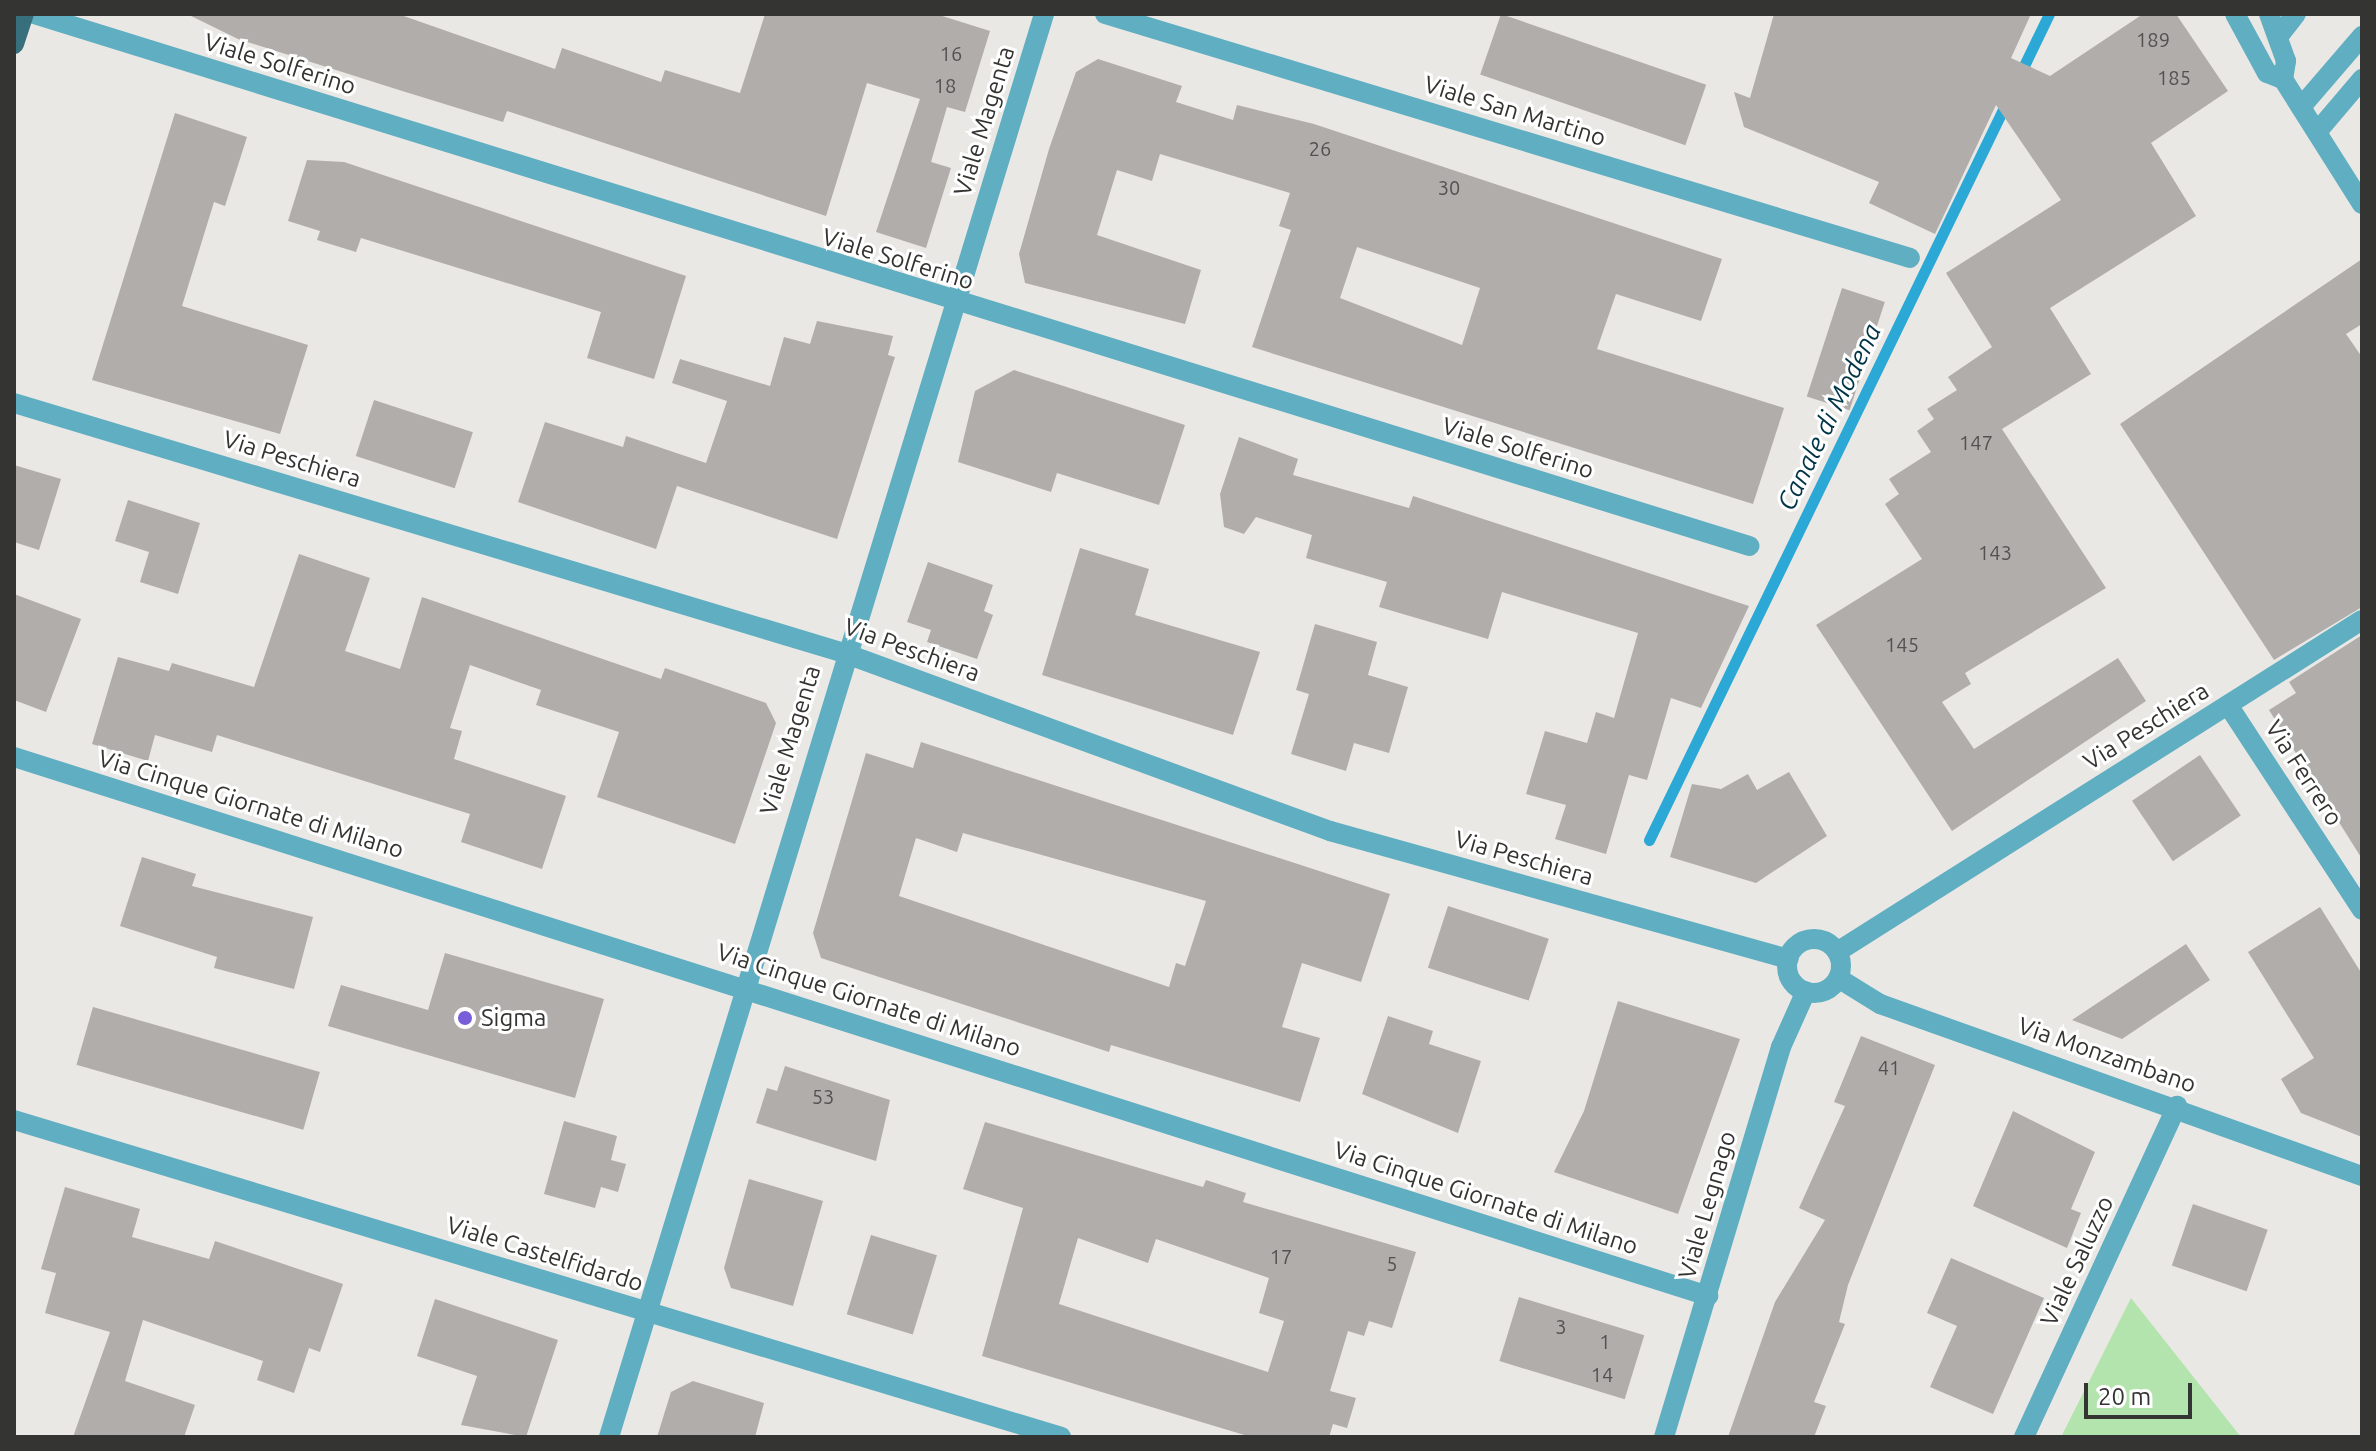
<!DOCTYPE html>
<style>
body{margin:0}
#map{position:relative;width:2376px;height:1451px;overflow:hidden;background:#eae8e5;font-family:Ubuntu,sans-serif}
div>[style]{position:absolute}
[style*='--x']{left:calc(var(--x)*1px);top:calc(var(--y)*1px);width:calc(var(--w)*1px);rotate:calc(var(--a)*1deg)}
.green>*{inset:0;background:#b4e4ae}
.stream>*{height:11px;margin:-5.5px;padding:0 5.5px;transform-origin:5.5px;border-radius:5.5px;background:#2ba8d5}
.building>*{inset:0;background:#b0adab;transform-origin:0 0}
.minor>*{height:20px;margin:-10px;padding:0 10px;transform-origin:10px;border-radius:10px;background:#60aec1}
.minor>.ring{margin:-10px;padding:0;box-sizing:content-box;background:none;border:20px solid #60aec1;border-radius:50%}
.major>*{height:20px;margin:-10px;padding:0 10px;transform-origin:10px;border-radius:10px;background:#386f7d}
.dots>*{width:22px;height:22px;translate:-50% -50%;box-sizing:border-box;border:4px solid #fff;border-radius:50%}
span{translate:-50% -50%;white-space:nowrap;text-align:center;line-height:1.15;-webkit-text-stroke:6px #fff;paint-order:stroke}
.number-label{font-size:20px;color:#535250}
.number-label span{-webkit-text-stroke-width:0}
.street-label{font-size:24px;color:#343432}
.poi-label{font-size:24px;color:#343432}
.left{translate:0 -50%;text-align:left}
.water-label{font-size:26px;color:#003447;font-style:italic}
.frame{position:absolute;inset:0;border:16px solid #343432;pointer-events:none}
.scale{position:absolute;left:2084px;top:1383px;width:108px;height:36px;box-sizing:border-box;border:4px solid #343432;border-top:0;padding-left:10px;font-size:24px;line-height:28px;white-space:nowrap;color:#343432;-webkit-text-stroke:6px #fff;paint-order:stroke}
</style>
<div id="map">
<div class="green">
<div style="clip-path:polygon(2131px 1298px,2241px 1437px,2061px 1437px)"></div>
</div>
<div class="stream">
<div style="--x:2019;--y:76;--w:69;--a:-64.2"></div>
<div style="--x:1649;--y:840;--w:823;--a:-64.15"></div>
</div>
<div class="building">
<div style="clip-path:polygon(187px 14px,398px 14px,555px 69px,562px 48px,661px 82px,665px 70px,740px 93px,765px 14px,936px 14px,990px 31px,965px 112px,947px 107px,931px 162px,951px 168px,926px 248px,876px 232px,920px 99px,867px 83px,826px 216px,507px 111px,503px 122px,399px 90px,238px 39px)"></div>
<div style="left:1501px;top:14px;width:217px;height:64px;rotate:19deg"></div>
<div style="clip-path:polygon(1774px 14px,2031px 14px,2011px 58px,2050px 76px,2143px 14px,2176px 14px,2228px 91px,2151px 143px,2196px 216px,2050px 308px,2091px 374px,2002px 429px,2106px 588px,1965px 673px,1971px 684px,1942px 702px,1974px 749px,2118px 658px,2146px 701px,1952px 831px,1816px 625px,1922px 559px,1885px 504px,1899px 494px,1889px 479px,1931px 452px,1917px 431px,1934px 419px,1927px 409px,1957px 390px,1948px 377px,1992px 347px,1946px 273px,2061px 200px,1996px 105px,1935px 234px,1869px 203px,1879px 182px,1744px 127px,1734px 92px,1750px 98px)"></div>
<div style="clip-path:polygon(evenodd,1098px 59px,1182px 86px,1176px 102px,1233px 120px,1237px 105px,1314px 124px,1722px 259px,1701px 321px,1616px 294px,1597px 349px,1784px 408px,1753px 504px,1252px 347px,1291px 230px,1279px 226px,1290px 193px,1160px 154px,1152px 181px,1117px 170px,1097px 235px,1201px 270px,1185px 324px,1025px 283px,1019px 254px,1049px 149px,1076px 72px,1098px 59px,1357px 247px,1480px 288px,1462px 345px,1340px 298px,1357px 247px)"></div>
<div style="clip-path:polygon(175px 113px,247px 137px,225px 206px,214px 202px,182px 306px,308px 345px,280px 434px,92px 380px)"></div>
<div style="clip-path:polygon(307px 160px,344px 162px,686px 276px,654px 379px,587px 358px,601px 312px,361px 238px,356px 252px,317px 240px,320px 231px,288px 221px)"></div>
<div style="clip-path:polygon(2362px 259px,2362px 324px,2346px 334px,2362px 357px,2362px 607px,2274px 660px,2120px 424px)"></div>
<div style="left:1842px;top:288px;width:45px;height:114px;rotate:18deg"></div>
<div style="clip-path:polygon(817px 321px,893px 336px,888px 355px,895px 357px,837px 539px,677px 486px,656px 549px,518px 502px,545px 422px,623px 447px,626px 436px,706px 463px,727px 401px,672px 383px,680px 359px,770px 386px,784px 337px,810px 344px)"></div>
<div style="clip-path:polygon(1014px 370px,1185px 425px,1159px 505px,1057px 473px,1051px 492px,958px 462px,975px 391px)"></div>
<div style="left:374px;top:400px;width:104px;height:59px;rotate:18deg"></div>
<div style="clip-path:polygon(1239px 437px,1298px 459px,1293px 475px,1409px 508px,1413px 496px,1749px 606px,1701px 708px,1671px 698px,1647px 780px,1629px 775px,1606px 854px,1555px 839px,1566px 805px,1526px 794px,1545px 731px,1587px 743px,1596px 712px,1614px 718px,1638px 633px,1502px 592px,1488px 639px,1379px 607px,1387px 582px,1306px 558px,1312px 535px,1256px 517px,1244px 534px,1224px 527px,1220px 494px)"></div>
<div style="clip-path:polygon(14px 465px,61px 479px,39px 550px,14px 542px)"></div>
<div style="clip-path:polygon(128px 500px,200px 523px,178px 594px,140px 582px,149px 552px,115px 541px)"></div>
<div style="clip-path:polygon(1080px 548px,1149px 569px,1135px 615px,1260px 652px,1233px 735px,1042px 675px)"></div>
<div style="clip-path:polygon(299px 554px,370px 578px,345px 651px,400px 669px,422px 597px,661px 679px,665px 668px,766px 703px,776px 723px,735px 844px,597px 797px,619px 732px,536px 705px,541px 690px,470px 665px,450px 728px,462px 731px,454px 759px,566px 796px,542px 869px,461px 842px,470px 814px,217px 735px,212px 752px,155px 735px,148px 761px,92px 744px,118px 657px,169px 671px,172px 663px,254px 687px)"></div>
<div style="clip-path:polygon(928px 562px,993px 585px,984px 611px,993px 615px,977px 659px,927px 642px,931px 630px,907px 622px)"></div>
<div style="clip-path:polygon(14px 594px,81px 619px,46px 712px,14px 700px)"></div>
<div style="clip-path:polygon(1315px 624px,1377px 642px,1368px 675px,1408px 687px,1389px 753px,1354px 743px,1346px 771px,1291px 754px,1309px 694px,1296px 690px)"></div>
<div style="clip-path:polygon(2362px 635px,2362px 859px,2269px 710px,2296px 693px,2289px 682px)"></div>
<div style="clip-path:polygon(evenodd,921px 742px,1390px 894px,1361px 982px,1302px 963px,1282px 1027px,1320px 1038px,1300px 1102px,1111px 1045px,1109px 1052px,821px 958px,813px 933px,866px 753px,913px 768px,921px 742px,963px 833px,1206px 901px,1185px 966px,1176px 963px,1169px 987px,899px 896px,916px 838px,957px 852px,963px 833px)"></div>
<div style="left:2200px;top:755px;width:73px;height:82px;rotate:56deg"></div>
<div style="clip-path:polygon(1789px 772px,1827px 836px,1756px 883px,1670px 857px,1692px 784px,1721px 789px,1748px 774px,1757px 790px)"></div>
<div style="clip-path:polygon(142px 857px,196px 874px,192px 886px,313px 917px,294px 989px,214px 968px,217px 957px,120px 926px)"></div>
<div style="left:1448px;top:906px;width:106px;height:65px;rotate:18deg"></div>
<div style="clip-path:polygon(2320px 907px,2362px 974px,2362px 1137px,2301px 1113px,2281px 1079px,2314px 1058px,2248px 952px)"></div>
<div style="clip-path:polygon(2186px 944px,2210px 980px,2122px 1039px,2072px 1020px)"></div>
<div style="clip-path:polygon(445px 953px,604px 999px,575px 1098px,328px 1026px,341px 985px,428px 1010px)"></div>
<div style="clip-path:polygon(1618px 1001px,1740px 1039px,1678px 1214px,1554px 1172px,1584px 1111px)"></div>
<div style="left:93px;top:1007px;width:236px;height:60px;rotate:16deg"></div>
<div style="clip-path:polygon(1388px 1016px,1433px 1031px,1429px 1044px,1481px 1061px,1458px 1133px,1362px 1094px)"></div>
<div style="clip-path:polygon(1861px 1036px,1935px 1065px,1848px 1285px,1839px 1322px,1845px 1324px,1814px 1402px,1826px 1406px,1814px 1437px,1728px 1437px,1775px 1302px,1825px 1220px,1799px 1208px,1845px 1106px,1834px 1102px)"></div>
<div style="clip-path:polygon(785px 1066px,890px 1100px,876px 1161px,756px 1123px,767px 1088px,777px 1091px)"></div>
<div style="clip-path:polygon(2013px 1111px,2095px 1152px,2071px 1209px,2081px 1213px,2067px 1248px,1973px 1206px)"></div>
<div style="clip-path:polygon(564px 1121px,617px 1136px,611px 1160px,626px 1164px,618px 1192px,601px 1187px,595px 1208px,544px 1194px)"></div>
<div style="clip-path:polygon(evenodd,985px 1122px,1203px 1187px,1206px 1180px,1246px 1193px,1243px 1202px,1416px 1252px,1392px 1328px,1369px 1321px,1364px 1336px,1348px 1331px,1330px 1391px,1356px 1398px,1347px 1428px,1333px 1424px,1329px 1437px,1251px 1437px,982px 1356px,1023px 1208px,963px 1189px,985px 1122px,1078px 1238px,1148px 1263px,1156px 1239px,1269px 1278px,1259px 1313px,1284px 1321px,1268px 1372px,1059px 1304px,1078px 1238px)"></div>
<div style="clip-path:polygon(749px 1179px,823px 1201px,793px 1306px,731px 1288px,724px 1268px)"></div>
<div style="clip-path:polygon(65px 1187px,140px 1209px,132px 1237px,209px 1259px,215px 1241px,343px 1284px,320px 1352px,309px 1348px,294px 1393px,257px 1380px,263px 1361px,143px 1320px,125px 1381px,195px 1405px,184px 1437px,73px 1437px,110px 1332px,45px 1313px,56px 1273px,41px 1269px)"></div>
<div style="left:2193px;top:1204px;width:79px;height:65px;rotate:19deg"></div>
<div style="left:871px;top:1235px;width:69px;height:83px;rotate:17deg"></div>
<div style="clip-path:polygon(1951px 1258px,2044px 1298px,1993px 1414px,1930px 1387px,1957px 1326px,1927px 1313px)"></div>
<div style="left:1519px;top:1297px;width:131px;height:67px;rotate:17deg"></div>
<div style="clip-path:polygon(435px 1299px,558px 1340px,526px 1437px,461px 1425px,477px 1376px,417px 1356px)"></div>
<div style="clip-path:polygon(693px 1381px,764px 1403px,755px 1437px,657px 1437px,671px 1392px)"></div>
</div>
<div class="minor">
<div style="--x:34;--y:14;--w:1796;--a:17.23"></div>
<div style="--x:1105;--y:14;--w:841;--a:16.86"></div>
<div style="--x:2235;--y:14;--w:67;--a:61.5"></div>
<div style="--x:2267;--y:73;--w:17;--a:21"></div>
<div style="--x:2283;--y:79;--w:148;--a:57.7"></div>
<div style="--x:2269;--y:14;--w:50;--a:70.1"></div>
<div style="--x:2286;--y:61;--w:18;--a:99"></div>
<div style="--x:2278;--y:37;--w:29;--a:-52"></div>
<div style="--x:2301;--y:107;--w:94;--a:-49.3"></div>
<div style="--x:2317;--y:132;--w:70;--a:-49.7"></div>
<div style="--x:14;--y:403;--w:867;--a:16.76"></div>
<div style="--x:844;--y:653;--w:518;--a:20.12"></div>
<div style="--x:1330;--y:831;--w:476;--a:15.6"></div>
<div style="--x:2228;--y:705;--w:245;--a:56.8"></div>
<div style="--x:14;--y:757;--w:1778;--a:17.65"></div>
<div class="ring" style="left:1787px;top:939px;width:34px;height:34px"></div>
<div style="--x:1837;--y:952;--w:621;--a:-32.31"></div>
<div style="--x:1838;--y:978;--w:49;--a:31.8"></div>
<div style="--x:1880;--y:1004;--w:512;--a:19.64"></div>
<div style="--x:14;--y:1120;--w:1094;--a:16.84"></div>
<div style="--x:609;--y:1437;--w:1488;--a:-73"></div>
<div style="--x:1664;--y:1437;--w:407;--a:-73.3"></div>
<div style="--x:1781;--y:1047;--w:61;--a:-65.9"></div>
<div style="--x:2024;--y:1437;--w:365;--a:-65.2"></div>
</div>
<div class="major">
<div style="--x:14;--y:44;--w:32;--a:-72"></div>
</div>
<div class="dots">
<div style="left:465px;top:1018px;background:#785ed8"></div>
</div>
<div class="number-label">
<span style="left:2153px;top:39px">189</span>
<span style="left:951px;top:53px">16</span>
<span style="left:2174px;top:77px">185</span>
<span style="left:945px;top:85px">18</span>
<span style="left:1320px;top:148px">26</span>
<span style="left:1449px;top:187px">30</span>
<span style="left:1976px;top:442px">147</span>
<span style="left:1995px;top:552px">143</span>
<span style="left:1902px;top:644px">145</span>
<span style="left:1889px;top:1067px">41</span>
<span style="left:823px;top:1096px">53</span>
<span style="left:1281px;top:1256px">17</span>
<span style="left:1392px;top:1263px">5</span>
<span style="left:1561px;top:1326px">3</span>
<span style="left:1605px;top:1341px">1</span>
<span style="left:1602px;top:1374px">14</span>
</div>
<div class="street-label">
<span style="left:280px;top:64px;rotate:17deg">Viale Solferino</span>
<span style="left:1515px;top:111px;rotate:17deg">Viale San Martino</span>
<span style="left:984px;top:121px;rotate:-73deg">Viale Magenta</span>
<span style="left:898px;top:259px;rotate:17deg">Viale Solferino</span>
<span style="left:1518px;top:448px;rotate:17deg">Viale Solferino</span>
<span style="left:292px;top:459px;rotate:17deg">Via Peschiera</span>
<span style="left:912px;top:650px;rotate:20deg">Via Peschiera</span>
<span style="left:2146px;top:726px;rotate:-32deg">Via Peschiera</span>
<span style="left:790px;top:740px;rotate:-73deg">Viale Magenta</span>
<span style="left:2304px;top:773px;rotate:57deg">Via Ferrero</span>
<span style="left:251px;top:804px;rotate:17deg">Via Cinque Giornate di Milano</span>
<span style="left:1524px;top:858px;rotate:16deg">Via Peschiera</span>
<span style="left:869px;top:1000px;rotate:18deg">Via Cinque Giornate di Milano</span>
<span style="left:2107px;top:1055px;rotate:19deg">Via Monzambano</span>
<span style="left:1486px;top:1198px;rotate:18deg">Via Cinque Giornate di Milano</span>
<span style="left:1707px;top:1205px;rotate:-74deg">Viale Legnago</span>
<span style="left:545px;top:1254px;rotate:17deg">Viale Castelfidardo</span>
<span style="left:2077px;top:1261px;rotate:-65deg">Viale Saluzzo</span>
</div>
<div class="poi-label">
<span class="left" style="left:481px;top:1018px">Sigma</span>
</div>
<div class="water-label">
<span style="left:1829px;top:417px;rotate:-64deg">Canale di Modena</span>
</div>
<div class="frame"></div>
<div class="scale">20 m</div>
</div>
